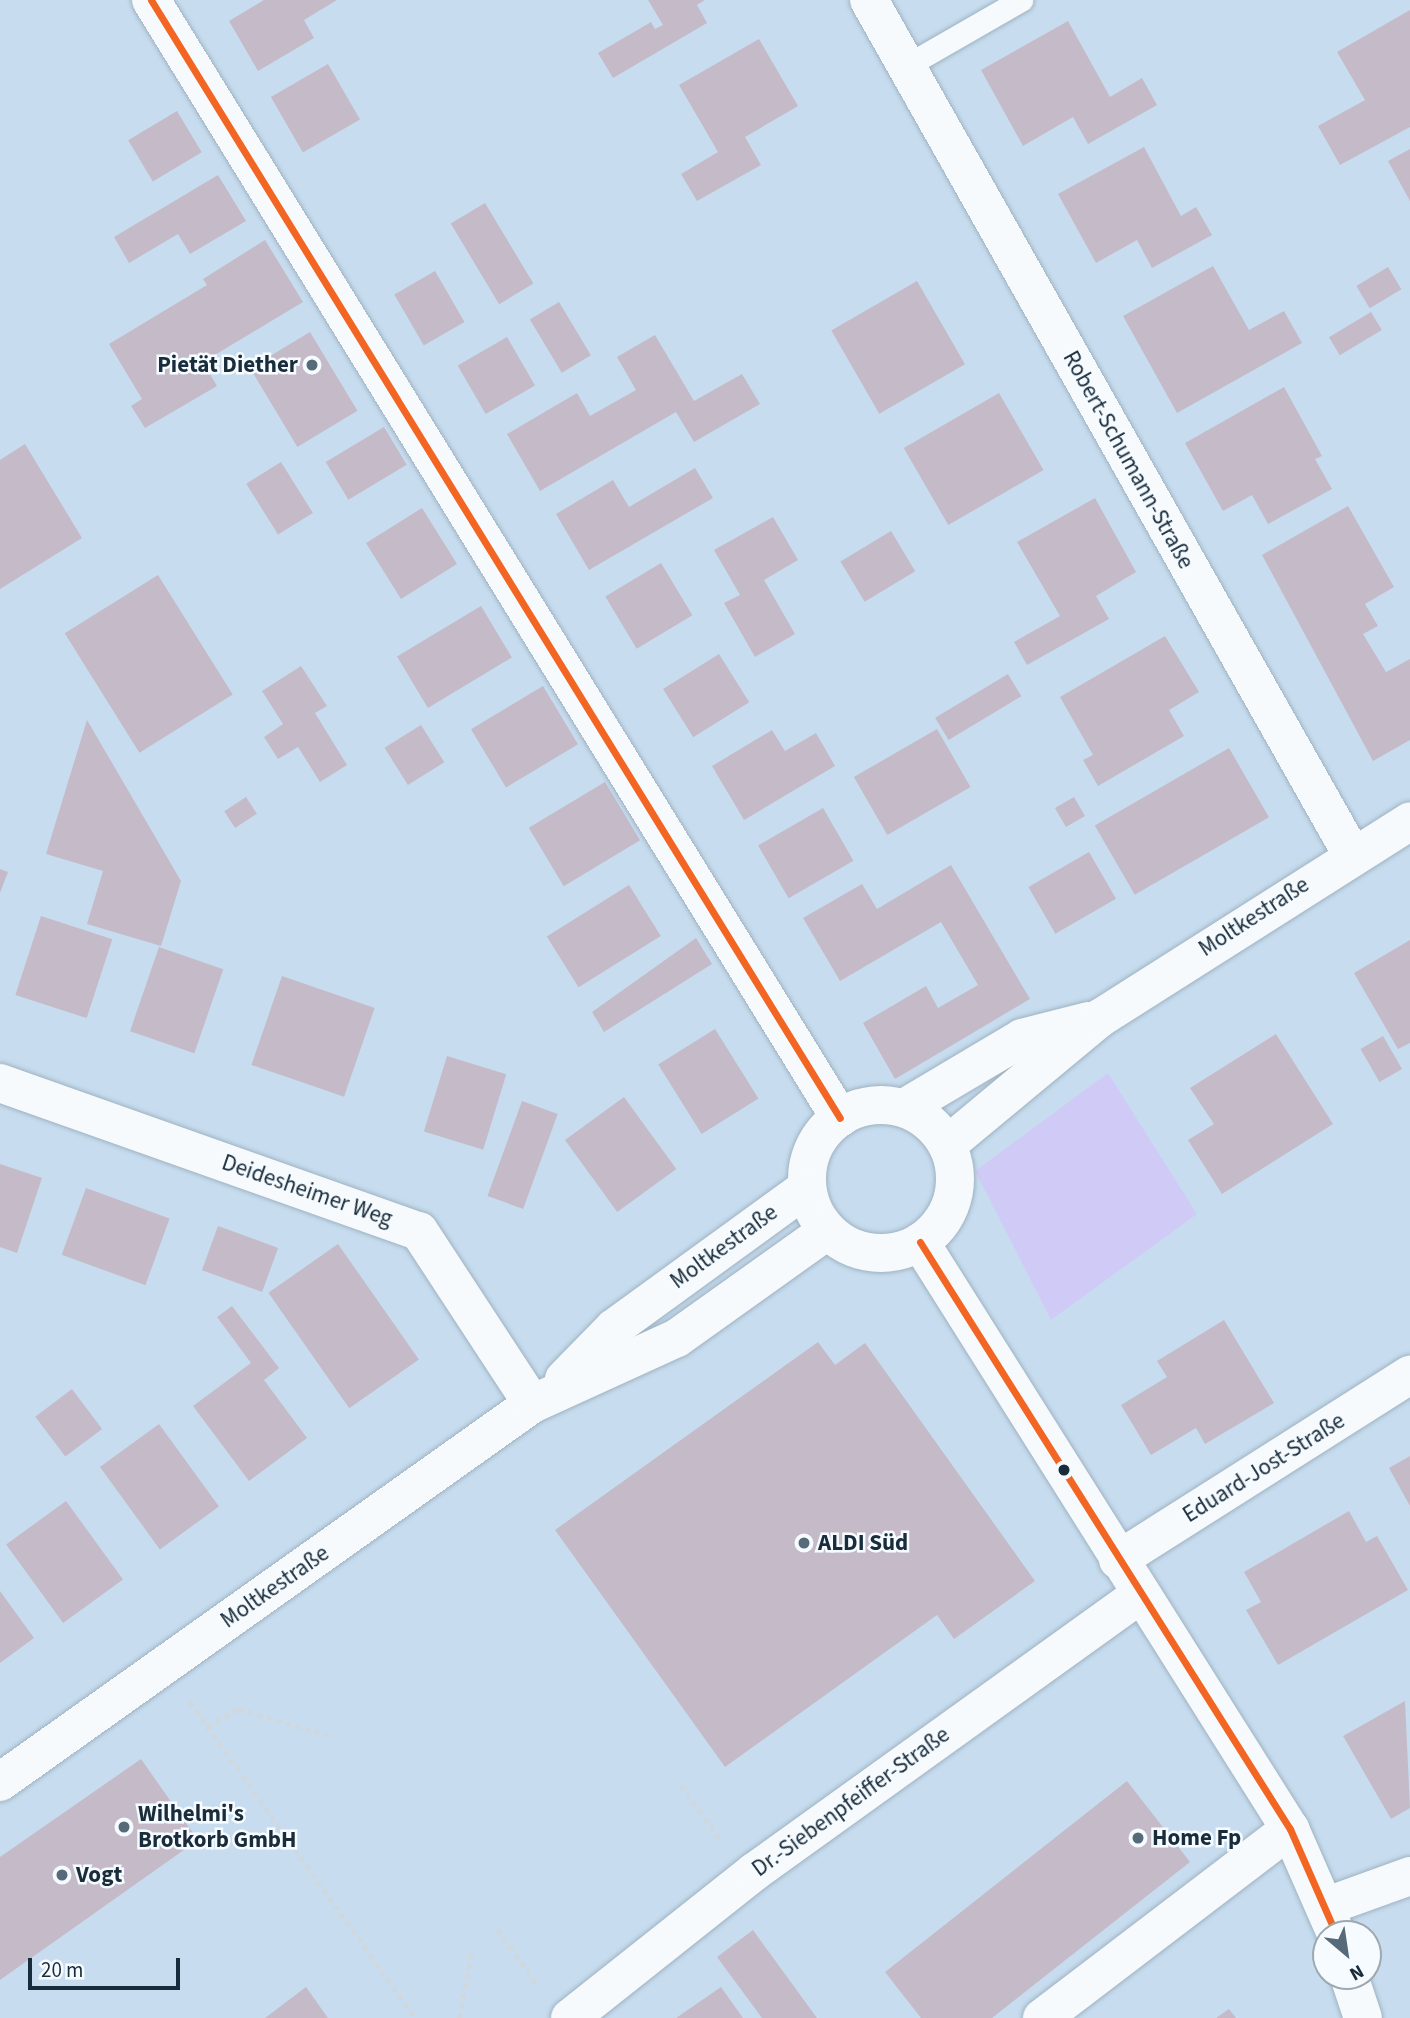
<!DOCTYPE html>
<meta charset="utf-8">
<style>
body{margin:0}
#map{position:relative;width:1410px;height:2018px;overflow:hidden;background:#c7ddef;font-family:"Source Sans 3",sans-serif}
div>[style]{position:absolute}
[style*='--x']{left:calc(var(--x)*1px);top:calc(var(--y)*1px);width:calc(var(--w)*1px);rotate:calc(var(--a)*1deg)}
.green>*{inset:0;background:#d0cbf6}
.building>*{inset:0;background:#c5bac8;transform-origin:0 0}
.path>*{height:4.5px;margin-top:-2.25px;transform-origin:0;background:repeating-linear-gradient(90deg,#d0d7dd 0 5px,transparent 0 10px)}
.roads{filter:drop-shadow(0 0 2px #9fb2c1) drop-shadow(0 0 2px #9fb2c1)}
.service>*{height:23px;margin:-11.5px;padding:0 11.5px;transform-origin:11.5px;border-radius:11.5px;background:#f7fafd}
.minor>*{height:38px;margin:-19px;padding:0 19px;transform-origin:19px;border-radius:19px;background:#f7fafd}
.minor>.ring{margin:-19px;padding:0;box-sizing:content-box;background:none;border:38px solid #f7fafd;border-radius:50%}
.bus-1>*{height:7px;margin:-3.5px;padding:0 3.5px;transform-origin:3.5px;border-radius:3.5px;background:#f26522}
.dots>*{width:19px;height:19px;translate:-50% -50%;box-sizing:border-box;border:4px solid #f6fbff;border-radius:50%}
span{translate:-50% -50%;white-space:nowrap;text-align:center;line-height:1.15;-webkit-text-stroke:5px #f6fbff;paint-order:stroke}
.poi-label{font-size:23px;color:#192c3b;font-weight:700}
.right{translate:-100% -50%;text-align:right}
.left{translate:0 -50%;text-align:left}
.street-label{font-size:23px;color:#192c3b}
.north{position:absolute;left:1312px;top:1920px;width:70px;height:70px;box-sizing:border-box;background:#f6fbff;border:2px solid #9ea8b1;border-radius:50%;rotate:151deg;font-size:19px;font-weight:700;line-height:28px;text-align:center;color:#192c3b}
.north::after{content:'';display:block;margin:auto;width:24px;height:32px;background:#566a7a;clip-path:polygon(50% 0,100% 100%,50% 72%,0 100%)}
.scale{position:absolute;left:28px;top:1958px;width:152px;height:32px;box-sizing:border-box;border:4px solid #192c3b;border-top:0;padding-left:9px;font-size:21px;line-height:24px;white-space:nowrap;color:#192c3b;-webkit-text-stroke:5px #f6fbff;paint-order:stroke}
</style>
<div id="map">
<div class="green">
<div style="clip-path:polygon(1108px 1073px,1197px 1214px,1051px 1320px,975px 1171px)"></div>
</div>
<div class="building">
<div style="clip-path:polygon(264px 0,337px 0,304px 20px,314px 38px,258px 71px,229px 21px)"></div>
<div style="clip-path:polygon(648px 0,705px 0,697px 5px,707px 23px,613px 78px,598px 53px,651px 22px,655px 29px,663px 25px)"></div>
<div style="clip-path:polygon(1410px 10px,1410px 127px,1340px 165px,1318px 126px,1365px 100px,1337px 52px)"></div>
<div style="clip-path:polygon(1068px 21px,1110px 97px,1142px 78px,1157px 105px,1088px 144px,1073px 117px,1023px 146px,981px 70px)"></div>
<div style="clip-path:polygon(759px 39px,798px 106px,745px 137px,761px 165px,697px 201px,681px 174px,718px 152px,679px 85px)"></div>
<div style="left:328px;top:64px;width:64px;height:66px;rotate:60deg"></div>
<div style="left:177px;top:111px;width:48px;height:57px;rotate:59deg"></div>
<div style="clip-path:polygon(1144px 147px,1181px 216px,1196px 207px,1212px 235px,1152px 268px,1137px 240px,1096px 263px,1058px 194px)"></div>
<div style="clip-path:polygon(1410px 149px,1410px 201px,1388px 161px)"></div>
<div style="clip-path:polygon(218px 175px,246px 221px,190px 254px,178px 234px,129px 263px,114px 237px)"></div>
<div style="left:485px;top:203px;width:94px;height:40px;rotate:59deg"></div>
<div style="clip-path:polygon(265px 240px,303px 302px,203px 362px,217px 386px,145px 428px,131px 406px,142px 399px,109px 344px,207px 285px,203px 279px)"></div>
<div style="clip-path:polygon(1213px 266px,1249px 330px,1284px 311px,1302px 343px,1177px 413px,1123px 316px)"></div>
<div style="left:1388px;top:267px;width:26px;height:37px;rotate:59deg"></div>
<div style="left:435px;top:271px;width:59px;height:47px;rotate:60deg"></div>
<div style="left:917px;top:281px;width:96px;height:99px;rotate:60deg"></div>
<div style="left:559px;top:302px;width:62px;height:34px;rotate:59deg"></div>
<div style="left:1371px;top:312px;width:21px;height:49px;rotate:59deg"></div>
<div style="left:310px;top:332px;width:92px;height:70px;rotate:59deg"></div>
<div style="clip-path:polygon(655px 335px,694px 401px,742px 374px,760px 404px,694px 442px,676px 412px,540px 491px,507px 434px,577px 393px,590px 416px,636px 390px,617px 357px)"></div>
<div style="left:507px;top:337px;width:56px;height:57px;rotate:60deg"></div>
<div style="clip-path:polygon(1284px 387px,1322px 456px,1315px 459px,1332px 489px,1268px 524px,1252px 495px,1223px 511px,1185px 443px)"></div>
<div style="left:999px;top:393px;width:89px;height:110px;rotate:60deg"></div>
<div style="left:384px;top:427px;width:44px;height:68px;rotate:59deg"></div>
<div style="clip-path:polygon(25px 444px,82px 538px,0 589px,0 460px)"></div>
<div style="left:281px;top:462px;width:60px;height:41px;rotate:58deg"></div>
<div style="clip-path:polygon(695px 468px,713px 498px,589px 570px,556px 514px,613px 480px,629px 507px)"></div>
<div style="clip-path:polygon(1095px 498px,1136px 572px,1096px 596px,1109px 619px,1027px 665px,1014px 642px,1060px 616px,1017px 542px)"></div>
<div style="clip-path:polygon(1348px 506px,1394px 587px,1365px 604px,1378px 626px,1363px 634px,1386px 672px,1410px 659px,1410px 740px,1373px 761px,1262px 555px)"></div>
<div style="left:422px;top:508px;width:66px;height:66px;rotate:58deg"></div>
<div style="clip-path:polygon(773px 517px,798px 560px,764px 580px,795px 634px,755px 657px,724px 603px,740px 595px,714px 550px)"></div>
<div style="left:891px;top:531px;width:47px;height:59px;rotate:59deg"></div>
<div style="left:661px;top:563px;width:61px;height:65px;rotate:59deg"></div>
<div style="left:158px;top:575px;width:141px;height:110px;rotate:58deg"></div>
<div style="left:481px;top:606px;width:60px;height:98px;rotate:59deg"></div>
<div style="clip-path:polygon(1165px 636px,1199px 692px,1169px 710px,1184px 736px,1098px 786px,1083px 760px,1093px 755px,1060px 697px)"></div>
<div style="left:719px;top:654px;width:57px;height:66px;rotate:58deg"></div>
<div style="clip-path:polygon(301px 666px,327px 706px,315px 713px,347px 765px,320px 782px,298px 747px,278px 759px,264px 737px,283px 724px,262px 691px)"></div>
<div style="left:1008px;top:674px;width:26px;height:85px;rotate:59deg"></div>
<div style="left:543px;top:686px;width:68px;height:84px;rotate:59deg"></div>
<div style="clip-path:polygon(87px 720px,181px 881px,161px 946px,87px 924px,103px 871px,46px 854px)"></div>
<div style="left:421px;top:725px;width:44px;height:43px;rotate:58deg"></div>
<div style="left:937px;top:729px;width:67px;height:96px;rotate:60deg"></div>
<div style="clip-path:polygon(772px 730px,785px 751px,816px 733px,835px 766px,744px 820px,712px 766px)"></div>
<div style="left:1229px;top:748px;width:80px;height:155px;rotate:60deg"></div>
<div style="left:605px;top:782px;width:68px;height:89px;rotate:59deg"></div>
<div style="left:246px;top:797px;width:20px;height:26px;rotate:57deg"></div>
<div style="left:1074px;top:797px;width:22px;height:22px;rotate:60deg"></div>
<div style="left:823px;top:808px;width:61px;height:75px;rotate:60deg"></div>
<div style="left:1089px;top:852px;width:54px;height:70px;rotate:60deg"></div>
<div style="clip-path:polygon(951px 865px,1030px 999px,895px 1079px,863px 1023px,926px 986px,938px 1008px,978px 985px,941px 922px,840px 981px,803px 918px,862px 884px,877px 909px)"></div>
<div style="clip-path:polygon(0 869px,8px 872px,0 893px)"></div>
<div style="left:629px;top:885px;width:60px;height:97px;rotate:58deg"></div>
<div style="left:41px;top:916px;width:75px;height:83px;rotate:18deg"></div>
<div style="clip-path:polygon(696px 938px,712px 964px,604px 1032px,592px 1012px)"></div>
<div style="clip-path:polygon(1410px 940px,1410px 1043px,1398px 1049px,1354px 973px)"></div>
<div style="left:159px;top:947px;width:68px;height:89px;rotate:19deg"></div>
<div style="left:282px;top:976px;width:98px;height:94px;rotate:19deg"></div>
<div style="left:715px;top:1029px;width:82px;height:67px;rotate:58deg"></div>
<div style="clip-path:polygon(1276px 1034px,1333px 1124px,1222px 1194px,1188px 1140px,1214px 1124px,1190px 1088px)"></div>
<div style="left:1383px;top:1036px;width:38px;height:26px;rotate:60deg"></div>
<div style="left:447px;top:1056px;width:62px;height:79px;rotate:17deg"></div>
<div style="left:624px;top:1097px;width:89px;height:73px;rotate:54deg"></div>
<div style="left:522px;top:1101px;width:38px;height:101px;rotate:20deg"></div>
<div style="clip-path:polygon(0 1164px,42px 1178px,17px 1253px,0 1247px)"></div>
<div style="left:86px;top:1188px;width:89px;height:71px;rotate:20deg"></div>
<div style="left:218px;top:1226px;width:64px;height:47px;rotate:20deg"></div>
<div style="left:338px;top:1244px;width:141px;height:85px;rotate:55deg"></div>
<div style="clip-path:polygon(232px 1306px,279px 1368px,264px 1380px,307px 1438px,249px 1481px,193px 1406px,251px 1363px,217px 1317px)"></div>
<div style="clip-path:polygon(1224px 1320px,1274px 1403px,1205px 1444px,1196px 1428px,1151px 1455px,1121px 1405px,1167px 1377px,1157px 1361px)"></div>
<div style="clip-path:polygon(818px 1342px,835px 1365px,865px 1343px,1035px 1581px,954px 1639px,937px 1615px,725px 1767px,555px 1530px)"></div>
<div style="left:72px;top:1389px;width:50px;height:46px;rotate:53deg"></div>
<div style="left:159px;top:1424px;width:102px;height:73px;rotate:54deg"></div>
<div style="clip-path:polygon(1410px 1456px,1410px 1506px,1389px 1468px)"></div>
<div style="left:66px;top:1501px;width:97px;height:74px;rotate:54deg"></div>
<div style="clip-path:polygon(1349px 1511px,1366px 1542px,1377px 1536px,1408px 1590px,1278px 1665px,1246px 1610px,1261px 1602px,1244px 1572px)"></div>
<div style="clip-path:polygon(0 1591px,34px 1638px,0 1663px)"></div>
<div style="clip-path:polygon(1405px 1701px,1410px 1808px,1391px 1819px,1343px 1736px)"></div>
<div style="clip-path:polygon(141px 1759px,198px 1840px,0 1980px,0 1857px)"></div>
<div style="clip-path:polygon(1127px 1781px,1190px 1862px,992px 2018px,921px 2018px,885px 1972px)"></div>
<div style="clip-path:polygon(753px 1930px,817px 2018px,762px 2018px,717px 1957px)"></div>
<div style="clip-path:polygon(306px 1987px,328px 2018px,265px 2018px)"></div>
<div style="clip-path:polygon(721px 1987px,743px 2018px,676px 2018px)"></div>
<div style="clip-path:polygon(1229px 2009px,1236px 2018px,1216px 2018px)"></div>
</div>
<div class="path">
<div style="--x:190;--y:1702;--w:388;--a:54.5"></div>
<div style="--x:207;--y:1726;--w:35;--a:-29"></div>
<div style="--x:238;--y:1709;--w:93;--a:16.3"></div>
<div style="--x:681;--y:1786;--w:66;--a:53.7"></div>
<div style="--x:498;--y:1930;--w:69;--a:54.5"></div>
<div style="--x:459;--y:2018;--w:69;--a:-79.2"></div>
</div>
<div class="roads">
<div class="service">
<div style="--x:906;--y:66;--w:133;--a:-29.9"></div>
</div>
<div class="minor">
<div style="--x:151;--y:0;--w:1313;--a:58.36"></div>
<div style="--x:869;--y:0;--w:980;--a:60.53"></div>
<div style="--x:0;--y:1083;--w:444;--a:19.5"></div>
<div style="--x:419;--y:1231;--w:207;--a:56.8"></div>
<div class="ring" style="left:807px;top:1105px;width:110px;height:110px"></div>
<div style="--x:904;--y:1108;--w:137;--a:-30.7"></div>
<div style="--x:1022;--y:1038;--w:68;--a:-14.4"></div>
<div style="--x:947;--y:1145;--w:199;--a:-39.7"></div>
<div style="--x:1100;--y:1018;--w:367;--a:-32.4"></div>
<div style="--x:920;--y:1242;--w:694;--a:57.78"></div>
<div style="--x:1290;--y:1829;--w:115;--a:66.3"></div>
<div style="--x:564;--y:1379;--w:71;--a:-45.6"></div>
<div style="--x:614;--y:1328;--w:238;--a:-36"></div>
<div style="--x:1118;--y:1560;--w:346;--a:-32.4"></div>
<div style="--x:0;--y:1782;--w:653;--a:-35.39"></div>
<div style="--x:532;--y:1404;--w:159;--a:-24.5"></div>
<div style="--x:677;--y:1338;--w:184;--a:-35.5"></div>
<div style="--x:1327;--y:1906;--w:88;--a:-19.9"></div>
<div style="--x:1349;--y:1976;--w:44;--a:71.6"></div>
<div style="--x:570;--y:2018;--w:235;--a:-38.4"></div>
<div style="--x:754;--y:1872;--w:474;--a:-35.7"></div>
<div style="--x:1042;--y:2018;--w:312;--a:-37.3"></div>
</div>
</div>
<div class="bus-1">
<div style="--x:151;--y:0;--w:1313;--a:58.36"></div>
<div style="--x:920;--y:1242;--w:694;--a:57.78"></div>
<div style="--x:1290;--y:1829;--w:115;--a:66.3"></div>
</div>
<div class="dots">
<div style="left:312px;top:365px;background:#566a7a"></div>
<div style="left:1064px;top:1470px;background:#192c3b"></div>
<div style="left:804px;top:1543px;background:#566a7a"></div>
<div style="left:124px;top:1827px;background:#566a7a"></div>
<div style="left:1138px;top:1838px;background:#566a7a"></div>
<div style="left:62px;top:1875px;background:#566a7a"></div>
</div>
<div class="poi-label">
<span class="right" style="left:298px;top:365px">Pietät Diether</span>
<span class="left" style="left:818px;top:1543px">ALDI Süd</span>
<span class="left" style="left:138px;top:1827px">Wilhelmi's<br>Brotkorb GmbH</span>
<span class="left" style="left:1152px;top:1838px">Home Fp</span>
<span class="left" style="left:76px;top:1875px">Vogt</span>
</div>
<div class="street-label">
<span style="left:1128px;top:460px;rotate:61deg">Robert-Schumann-Straße</span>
<span style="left:1254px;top:917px;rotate:-33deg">Moltkestraße</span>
<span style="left:307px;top:1191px;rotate:19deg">Deidesheimer Weg</span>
<span style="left:724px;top:1247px;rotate:-36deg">Moltkestraße</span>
<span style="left:1264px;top:1468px;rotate:-32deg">Eduard-Jost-Straße</span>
<span style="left:275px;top:1587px;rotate:-35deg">Moltkestraße</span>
<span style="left:851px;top:1802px;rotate:-36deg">Dr.-Siebenpfeiffer-Straße</span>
</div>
<div class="north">N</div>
<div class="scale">20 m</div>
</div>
